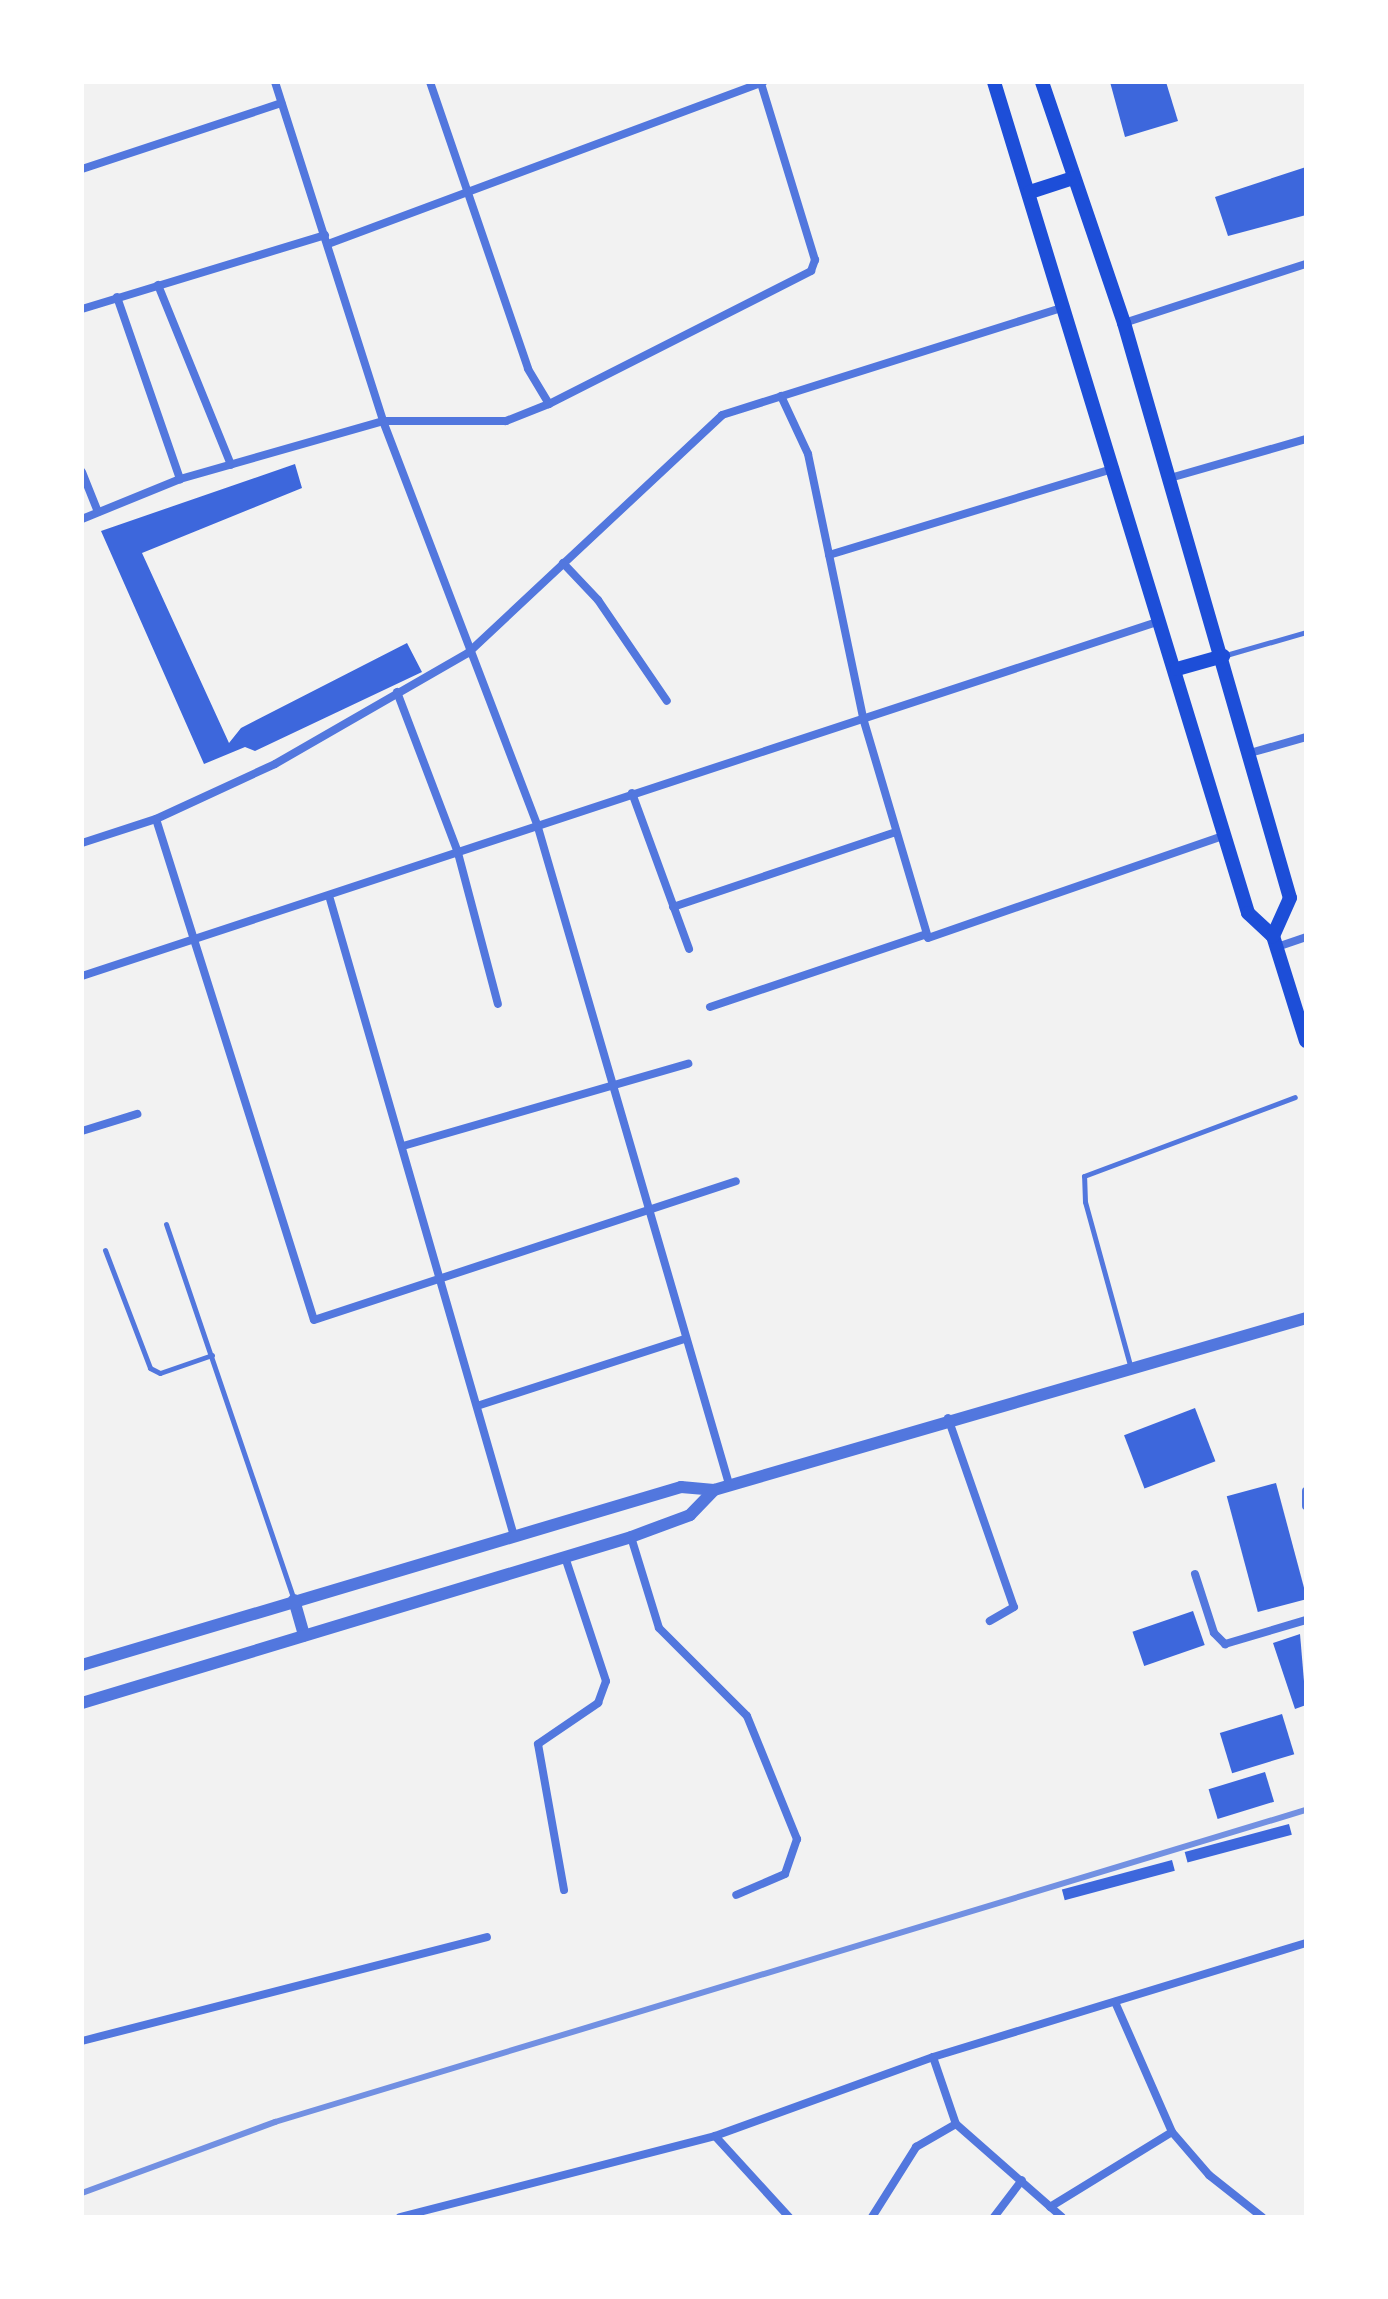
<!DOCTYPE html>
<style>
body{margin:0}
#map{position:relative;width:1388px;height:2299px;overflow:hidden;background:#f2f2f2;font-family:"Varela Round",sans-serif}
div>[style]{position:absolute}
[style*='--x']{left:calc(var(--x)*1px);top:calc(var(--y)*1px);width:calc(var(--w)*1px);rotate:calc(var(--a)*1deg)}
.building>*{inset:0;background:#3d67dc;transform-origin:0 0}
.service>*{height:5px;margin:-2.5px;padding:0 2.5px;transform-origin:2.5px;border-radius:2.5px;background:#5277de}
.minor>*{height:8px;margin:-4px;padding:0 4px;transform-origin:4px;border-radius:4px;background:#5277de}
.tertiary>*{height:12px;margin:-6px;padding:0 6px;transform-origin:6px;border-radius:6px;background:#5277de}
.secondary>*{height:14px;margin:-7px;padding:0 7px;transform-origin:7px;border-radius:7px;background:#1d4ed8}
.rail>*{height:6px;margin:-3px;padding:0 3px;transform-origin:3px;border-radius:3px;background:#7290e2}
span{translate:-50% -50%;white-space:nowrap;text-align:center;line-height:1.15;-webkit-text-stroke:8px #fff;paint-order:stroke}
.frame{position:absolute;inset:0;border:84px solid #fff;pointer-events:none}
</style>
<div id="map">
<div class="building">
<div style="clip-path:polygon(1110px 82px,1166px 82px,1178px 121px,1125px 137px)"></div>
<div style="clip-path:polygon(1306px 167px,1306px 215px,1228px 236px,1215px 197px)"></div>
<div style="clip-path:polygon(295px 464px,302px 488px,142px 553px,229px 743px,241px 728px,407px 643px,422px 672px,255px 751px,245px 747px,204px 764px,101px 531px)"></div>
<div style="left:1195px;top:1408px;width:57px;height:76px;rotate:69deg"></div>
<div style="left:1276px;top:1483px;width:120px;height:51px;rotate:75deg"></div>
<div style="left:1193px;top:1611px;width:36px;height:64px;rotate:71deg"></div>
<div style="clip-path:polygon(1300px 1634px,1306px 1705px,1295px 1709px,1273px 1643px)"></div>
<div style="left:1282px;top:1714px;width:42px;height:65px;rotate:73deg"></div>
<div style="left:1265px;top:1772px;width:31px;height:59px;rotate:73deg"></div>
<div style="left:1289px;top:1824px;width:11px;height:108px;rotate:75deg"></div>
<div style="left:1172px;top:1860px;width:11px;height:114px;rotate:75deg"></div>
</div>
<div class="service">
<div style="--x:1226;--y:655;--w:83;--a:-16"></div>
<div style="--x:166;--y:1224;--w:396;--a:71.2"></div>
<div style="--x:105;--y:1250;--w:126;--a:69.1"></div>
<div style="--x:150;--y:1368;--w:11;--a:27"></div>
<div style="--x:160;--y:1373;--w:55;--a:-19.1"></div>
<div style="--x:1130;--y:1365;--w:169;--a:-105.4"></div>
<div style="--x:1085;--y:1202;--w:26;--a:-92"></div>
<div style="--x:1084;--y:1176;--w:225;--a:-20.5"></div>
</div>
<div class="minor">
<div style="--x:275;--y:82;--w:356;--a:72.3"></div>
<div style="--x:383;--y:421;--w:431;--a:69.1"></div>
<div style="--x:537;--y:824;--w:687;--a:73.78"></div>
<div style="--x:430;--y:82;--w:303;--a:71.1"></div>
<div style="--x:528;--y:369;--w:41;--a:59"></div>
<div style="--x:549;--y:404;--w:294;--a:-26.9"></div>
<div style="--x:811;--y:271;--w:12;--a:-70"></div>
<div style="--x:815;--y:260;--w:185;--a:-107"></div>
<div style="--x:82;--y:169;--w:210;--a:-18.3"></div>
<div style="--x:328;--y:244;--w:464;--a:-20.4"></div>
<div style="--x:158;--y:285;--w:194;--a:67.9"></div>
<div style="--x:117;--y:297;--w:193;--a:70.9"></div>
<div style="--x:82;--y:309;--w:254;--a:-16.9"></div>
<div style="--x:1124;--y:323;--w:191;--a:-18"></div>
<div style="--x:781;--y:396;--w:64;--a:65"></div>
<div style="--x:808;--y:454;--w:270;--a:78.2"></div>
<div style="--x:863;--y:718;--w:229;--a:73.5"></div>
<div style="--x:928;--y:938;--w:312;--a:-19.1"></div>
<div style="--x:82;--y:472;--w:43;--a:68.2"></div>
<div style="--x:1170;--y:478;--w:141;--a:-16"></div>
<div style="--x:82;--y:519;--w:106;--a:-22.2"></div>
<div style="--x:180;--y:479;--w:211;--a:-15.9"></div>
<div style="--x:383;--y:421;--w:123;--a:0"></div>
<div style="--x:506;--y:421;--w:46;--a:-21.6"></div>
<div style="--x:829;--y:555;--w:299;--a:-16.9"></div>
<div style="--x:563;--y:563;--w:51;--a:46.6"></div>
<div style="--x:598;--y:600;--w:122;--a:55.7"></div>
<div style="--x:397;--y:692;--w:172;--a:69.2"></div>
<div style="--x:458;--y:853;--w:156;--a:75.2"></div>
<div style="--x:1250;--y:753;--w:58;--a:-15.9"></div>
<div style="--x:632;--y:793;--w:166;--a:69.9"></div>
<div style="--x:156;--y:819;--w:525;--a:72.5"></div>
<div style="--x:314;--y:1320;--w:444;--a:-18.2"></div>
<div style="--x:82;--y:843;--w:78;--a:-18"></div>
<div style="--x:156;--y:819;--w:131;--a:-24.8"></div>
<div style="--x:275;--y:764;--w:223;--a:-29.9"></div>
<div style="--x:468;--y:653;--w:348;--a:-43.1"></div>
<div style="--x:722;--y:415;--w:360;--a:-17.5"></div>
<div style="--x:330;--y:899;--w:663;--a:73.89"></div>
<div style="--x:673;--y:907;--w:232;--a:-18.6"></div>
<div style="--x:1277;--y:947;--w:31;--a:-19"></div>
<div style="--x:82;--y:976;--w:1135;--a:-18.23"></div>
<div style="--x:710;--y:1007;--w:226;--a:-18.6"></div>
<div style="--x:82;--y:1131;--w:58;--a:-17.2"></div>
<div style="--x:403;--y:1146;--w:297;--a:-16.1"></div>
<div style="--x:480;--y:1405;--w:214;--a:-17.9"></div>
<div style="--x:948;--y:1418;--w:200;--a:70.8"></div>
<div style="--x:1014;--y:1607;--w:28;--a:150"></div>
<div style="--x:1306;--y:1491;--w:15;--a:90"></div>
<div style="--x:631;--y:1537;--w:95;--a:72.9"></div>
<div style="--x:659;--y:1628;--w:124;--a:45"></div>
<div style="--x:747;--y:1716;--w:133;--a:67.9"></div>
<div style="--x:797;--y:1839;--w:37;--a:109"></div>
<div style="--x:785;--y:1874;--w:53;--a:156.8"></div>
<div style="--x:1195;--y:1574;--w:62;--a:72.1"></div>
<div style="--x:1214;--y:1633;--w:16;--a:45"></div>
<div style="--x:1225;--y:1644;--w:84;--a:-16.5"></div>
<div style="--x:564;--y:1890;--w:148;--a:-100.1"></div>
<div style="--x:538;--y:1744;--w:73;--a:-34.3"></div>
<div style="--x:598;--y:1703;--w:23;--a:-70"></div>
<div style="--x:606;--y:1681;--w:131;--a:-108.3"></div>
<div style="--x:1115;--y:2002;--w:142;--a:66.3"></div>
<div style="--x:1172;--y:2132;--w:57;--a:49.3"></div>
<div style="--x:1209;--y:2175;--w:68;--a:38.4"></div>
<div style="--x:82;--y:2041;--w:418;--a:-14.4"></div>
<div style="--x:933;--y:2057;--w:71;--a:71.1"></div>
<div style="--x:715;--y:2136;--w:110;--a:47.6"></div>
<div style="--x:1050;--y:2207;--w:143;--a:-31.6"></div>
<div style="--x:400;--y:2217;--w:325;--a:-14.4"></div>
<div style="--x:715;--y:2136;--w:232;--a:-19.9"></div>
<div style="--x:933;--y:2057;--w:390;--a:-17"></div>
<div style="--x:872;--y:2217;--w:83;--a:-57.8"></div>
<div style="--x:916;--y:2147;--w:46;--a:-29.9"></div>
<div style="--x:956;--y:2124;--w:141;--a:41.3"></div>
<div style="--x:994;--y:2217;--w:46;--a:-52.9"></div>
</div>
<div class="tertiary">
<div style="--x:294;--y:1600;--w:37;--a:74"></div>
<div style="--x:82;--y:1665;--w:625;--a:-16.55"></div>
<div style="--x:681;--y:1487;--w:33;--a:5"></div>
<div style="--x:714;--y:1490;--w:616;--a:-16.2"></div>
<div style="--x:82;--y:1703;--w:574;--a:-16.82"></div>
<div style="--x:631;--y:1537;--w:63;--a:-20.4"></div>
<div style="--x:690;--y:1515;--w:35;--a:-46"></div>
</div>
<div class="secondary">
<div style="--x:994;--y:82;--w:869;--a:73"></div>
<div style="--x:1248;--y:913;--w:34;--a:43"></div>
<div style="--x:1273;--y:936;--w:110;--a:72.6"></div>
<div style="--x:1042;--y:82;--w:255;--a:71.2"></div>
<div style="--x:1124;--y:323;--w:598;--a:73.9"></div>
<div style="--x:1290;--y:898;--w:42;--a:114.1"></div>
<div style="--x:1030;--y:192;--w:45;--a:-18"></div>
<div style="--x:1177;--y:669;--w:48;--a:-15.8"></div>
</div>
<div class="rail">
<div style="--x:82;--y:2193;--w:206;--a:-20.2"></div>
<div style="--x:275;--y:2122;--w:1077;--a:-16.84"></div>
</div>
<div class="frame"></div>
</div>
